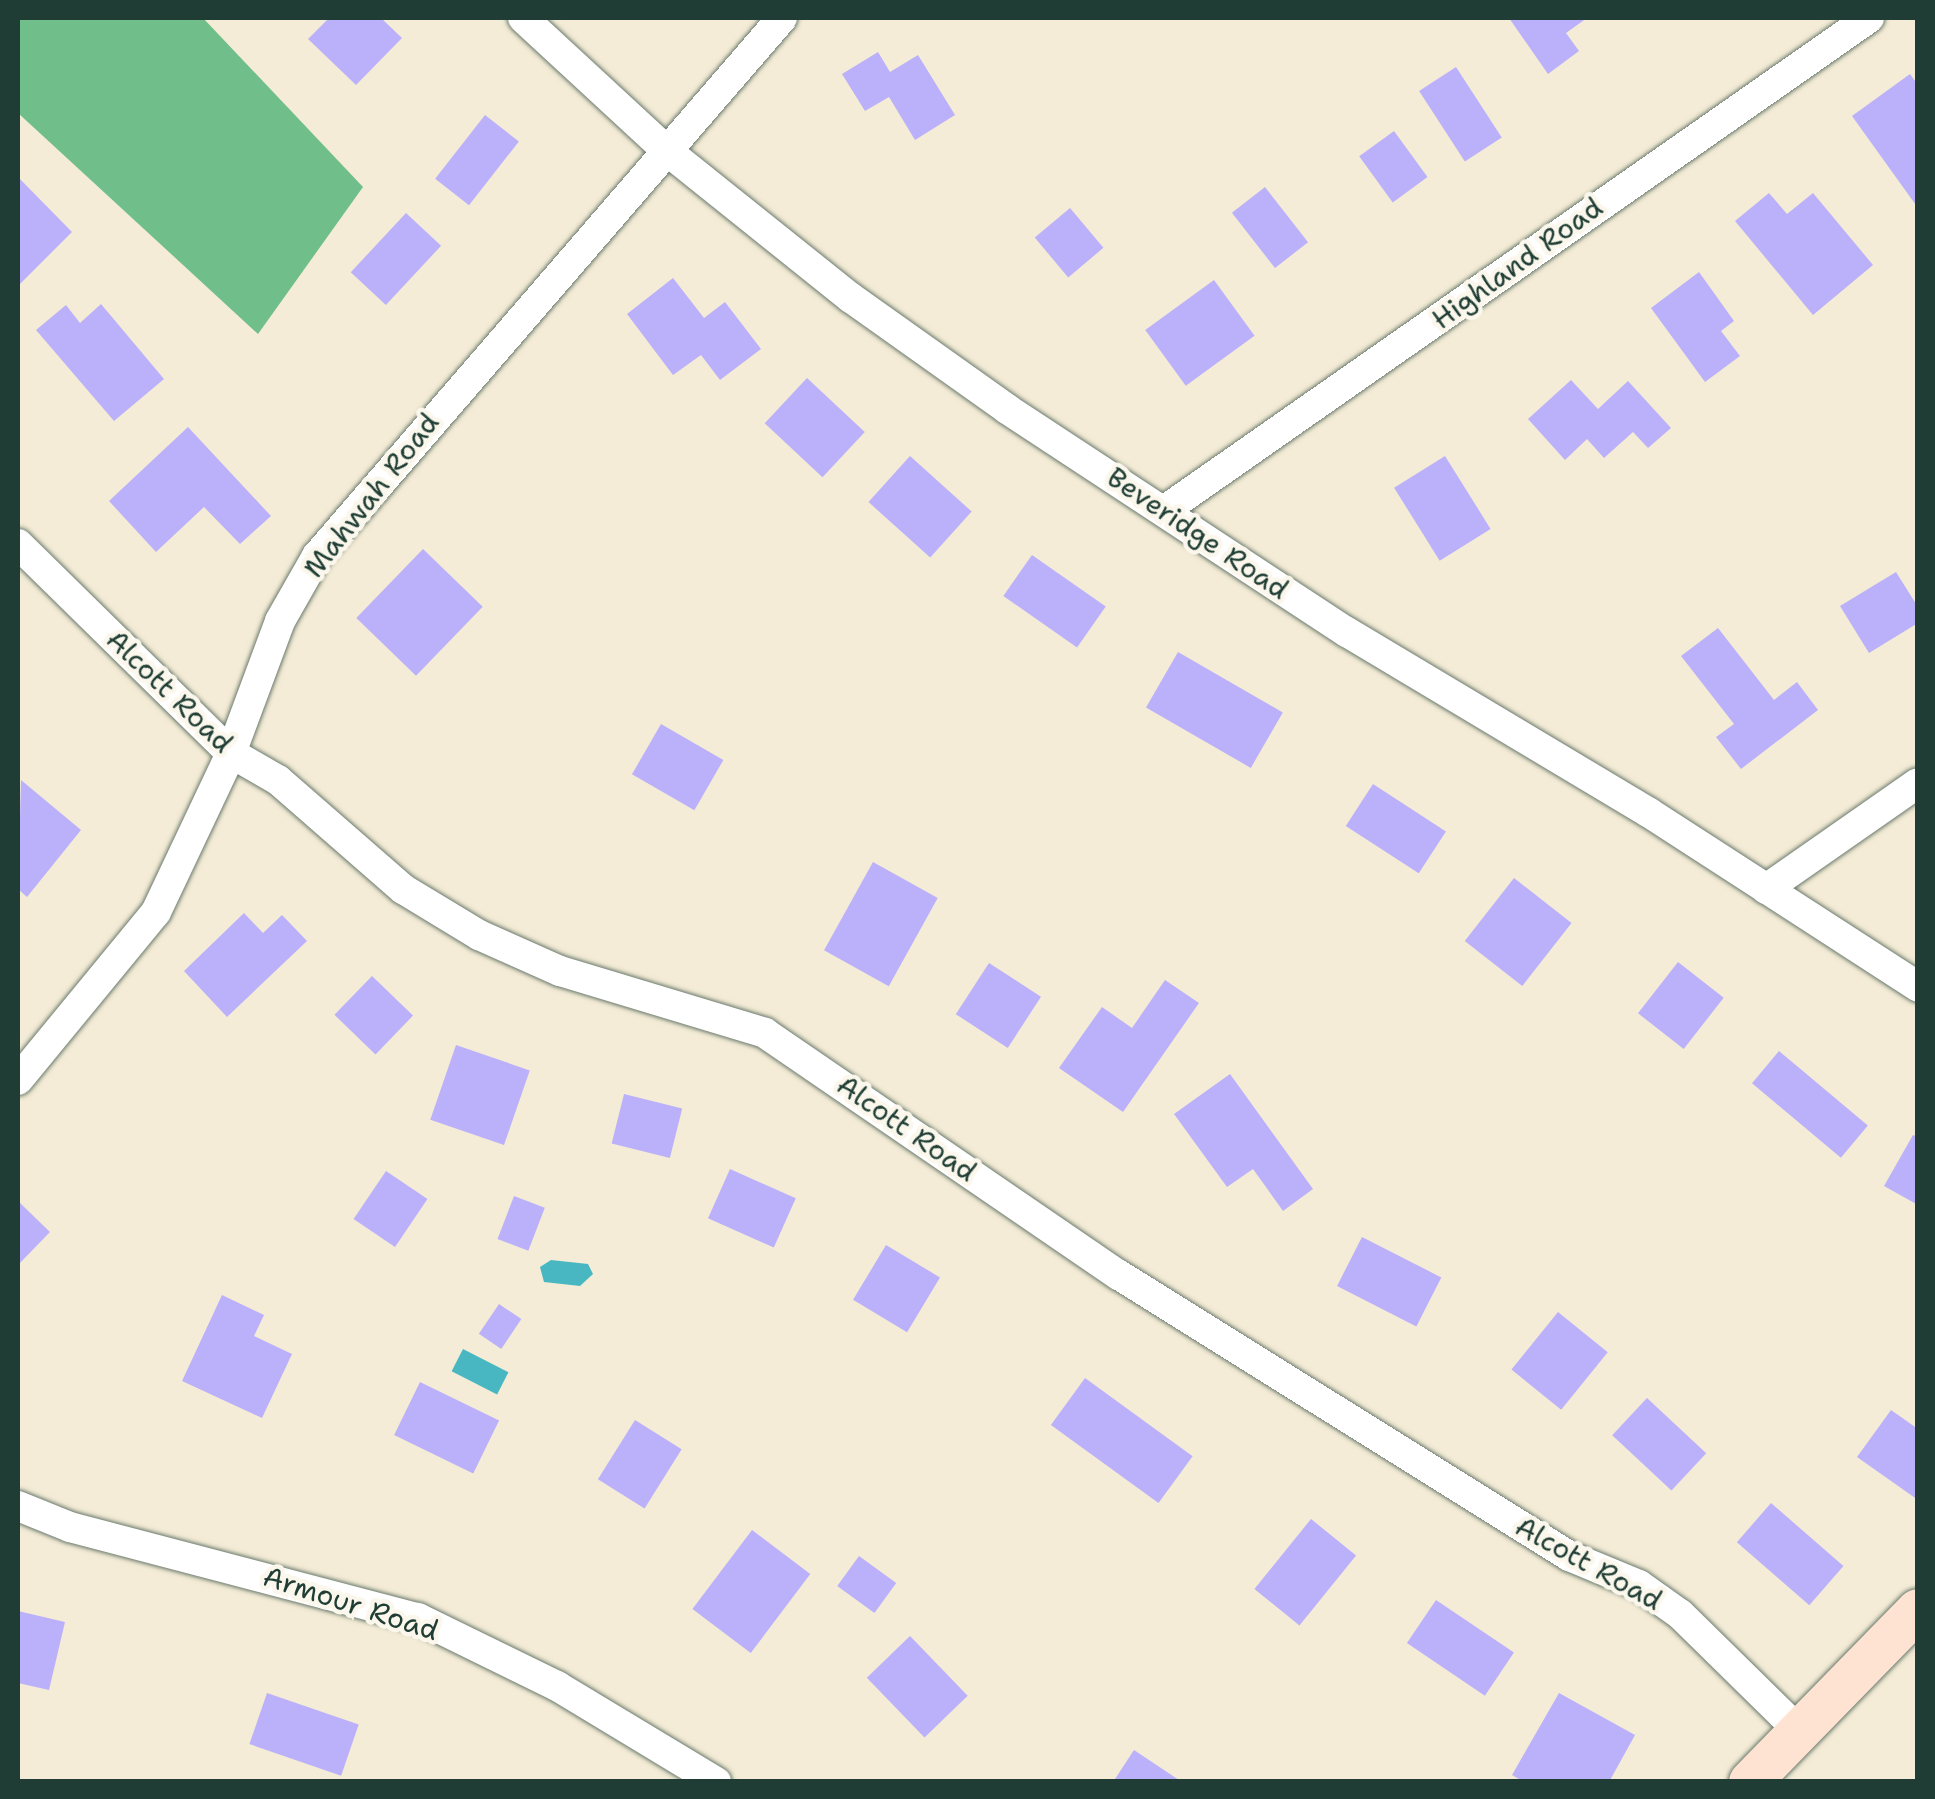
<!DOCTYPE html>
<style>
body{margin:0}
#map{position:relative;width:1935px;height:1799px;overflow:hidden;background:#f4ecd6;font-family:"Shantell Sans",sans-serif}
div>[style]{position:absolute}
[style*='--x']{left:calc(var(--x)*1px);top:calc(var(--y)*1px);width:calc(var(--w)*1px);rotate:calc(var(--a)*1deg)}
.forest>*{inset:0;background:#70be89}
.water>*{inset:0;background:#48b7c2;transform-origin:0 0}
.building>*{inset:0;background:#bbb1fa;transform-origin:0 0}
.roads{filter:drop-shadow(0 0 2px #6a7a6d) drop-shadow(0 0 2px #6a7a6d)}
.street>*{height:30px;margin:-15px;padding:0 15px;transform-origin:15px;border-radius:15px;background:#fff}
.secondary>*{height:42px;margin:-21px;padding:0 21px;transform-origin:21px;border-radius:21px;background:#fee3d2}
span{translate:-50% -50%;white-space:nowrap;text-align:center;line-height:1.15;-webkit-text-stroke:9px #fbf7ec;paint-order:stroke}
.street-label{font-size:28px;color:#1f3d34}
.frame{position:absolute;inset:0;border:20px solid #1f3d34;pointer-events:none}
</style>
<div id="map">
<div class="forest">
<div style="clip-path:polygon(18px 18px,203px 18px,363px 187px,258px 334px,18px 113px)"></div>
</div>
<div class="water">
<div style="clip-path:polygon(551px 1260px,588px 1264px,593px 1274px,580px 1286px,544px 1282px,540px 1267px)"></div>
<div style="left:463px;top:1349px;width:51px;height:25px;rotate:27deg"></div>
</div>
<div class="building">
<div style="clip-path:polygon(329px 18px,381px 18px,402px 38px,356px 85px,308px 39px)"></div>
<div style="clip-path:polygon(1509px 18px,1587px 18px,1566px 33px,1579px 51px,1548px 74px)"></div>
<div style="clip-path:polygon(878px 52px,890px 72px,918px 55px,955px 115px,915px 140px,889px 97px,865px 111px,842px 74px)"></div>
<div style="left:1456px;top:67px;width:84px;height:44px;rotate:57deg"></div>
<div style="clip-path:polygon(1910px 74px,1918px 85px,1918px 208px,1852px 116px)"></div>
<div style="left:485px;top:115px;width:43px;height:81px;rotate:38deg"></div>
<div style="left:1394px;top:131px;width:57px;height:43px;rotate:54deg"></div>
<div style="clip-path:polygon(18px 177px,72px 232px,18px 286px)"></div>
<div style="left:1265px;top:187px;width:70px;height:42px;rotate:52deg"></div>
<div style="clip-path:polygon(1769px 193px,1787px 214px,1813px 193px,1873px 265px,1813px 315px,1735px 221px)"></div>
<div style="left:1070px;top:208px;width:52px;height:46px;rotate:50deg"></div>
<div style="left:406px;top:213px;width:48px;height:81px;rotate:43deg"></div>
<div style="clip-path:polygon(1699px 272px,1734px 321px,1721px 331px,1740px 356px,1705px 382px,1651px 308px)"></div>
<div style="clip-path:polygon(673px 278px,704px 318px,725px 302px,761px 349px,720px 380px,701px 355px,673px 375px,627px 314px)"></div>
<div style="left:1214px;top:280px;width:69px;height:85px;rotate:54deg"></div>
<div style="clip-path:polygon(101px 304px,164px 379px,114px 421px,36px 330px,66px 305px,80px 323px)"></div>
<div style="left:807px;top:378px;width:79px;height:62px;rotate:43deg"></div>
<div style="clip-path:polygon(1571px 380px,1598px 409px,1628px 381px,1671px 428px,1648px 448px,1633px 432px,1604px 458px,1587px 439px,1565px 460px,1528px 419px)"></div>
<div style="clip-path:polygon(188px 427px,271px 516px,240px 544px,204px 507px,156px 552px,109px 501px)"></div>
<div style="left:910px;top:456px;width:83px;height:62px;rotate:42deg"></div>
<div style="left:1445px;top:456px;width:86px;height:60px;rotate:58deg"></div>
<div style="left:423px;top:549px;width:83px;height:96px;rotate:44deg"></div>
<div style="left:1032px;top:555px;width:90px;height:50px;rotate:35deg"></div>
<div style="clip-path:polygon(1896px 572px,1918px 607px,1918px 623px,1869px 653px,1840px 606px)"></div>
<div style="clip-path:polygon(1718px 628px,1774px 700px,1797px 682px,1818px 710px,1741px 769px,1716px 737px,1734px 724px,1681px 656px)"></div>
<div style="left:1178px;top:652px;width:121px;height:64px;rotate:30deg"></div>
<div style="left:661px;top:724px;width:72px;height:58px;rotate:30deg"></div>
<div style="clip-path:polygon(21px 780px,81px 830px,27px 897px,18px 889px)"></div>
<div style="left:1373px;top:784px;width:87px;height:50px;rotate:33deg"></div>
<div style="left:873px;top:862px;width:74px;height:101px;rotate:29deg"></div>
<div style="left:1514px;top:878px;width:73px;height:80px;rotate:38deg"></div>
<div style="clip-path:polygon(244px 913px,263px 933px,282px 915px,307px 941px,227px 1017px,184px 971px)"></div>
<div style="left:1678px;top:962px;width:58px;height:65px;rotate:38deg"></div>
<div style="left:989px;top:963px;width:62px;height:61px;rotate:33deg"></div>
<div style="left:372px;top:976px;width:57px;height:54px;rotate:44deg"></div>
<div style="clip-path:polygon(1165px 980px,1199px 1003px,1123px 1112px,1059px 1068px,1102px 1007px,1132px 1028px)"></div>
<div style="left:456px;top:1045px;width:78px;height:79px;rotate:19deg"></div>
<div style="left:1779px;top:1051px;width:116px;height:42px;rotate:40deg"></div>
<div style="clip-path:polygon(1230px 1074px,1313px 1189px,1283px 1211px,1253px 1169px,1227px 1187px,1174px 1114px)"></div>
<div style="left:624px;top:1094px;width:60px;height:51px;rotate:14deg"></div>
<div style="clip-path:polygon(1913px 1135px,1918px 1137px,1918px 1205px,1884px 1186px)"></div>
<div style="left:730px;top:1169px;width:72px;height:54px;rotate:24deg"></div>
<div style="left:386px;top:1171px;width:50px;height:58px;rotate:34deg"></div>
<div style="left:514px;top:1196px;width:33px;height:46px;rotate:21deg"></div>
<div style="clip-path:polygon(18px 1201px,50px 1232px,18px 1265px)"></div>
<div style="left:1362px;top:1237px;width:89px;height:55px;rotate:27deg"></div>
<div style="left:886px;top:1245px;width:63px;height:64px;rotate:31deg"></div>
<div style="clip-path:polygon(222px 1295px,264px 1315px,254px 1336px,292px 1354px,262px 1418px,182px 1381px)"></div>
<div style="left:499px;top:1304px;width:27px;height:36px;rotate:34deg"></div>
<div style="left:1558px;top:1312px;width:64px;height:74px;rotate:39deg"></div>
<div style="left:1085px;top:1378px;width:133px;height:58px;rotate:36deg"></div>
<div style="left:420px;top:1382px;width:88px;height:59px;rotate:26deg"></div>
<div style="left:1647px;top:1398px;width:81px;height:51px;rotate:43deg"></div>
<div style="clip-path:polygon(1891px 1410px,1918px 1429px,1918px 1500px,1857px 1457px)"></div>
<div style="left:635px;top:1420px;width:55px;height:70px;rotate:32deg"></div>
<div style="left:1771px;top:1503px;width:96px;height:52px;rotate:41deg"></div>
<div style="left:1311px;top:1519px;width:58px;height:90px;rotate:39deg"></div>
<div style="left:752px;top:1530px;width:73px;height:99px;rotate:37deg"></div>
<div style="left:859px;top:1556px;width:46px;height:37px;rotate:36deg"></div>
<div style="left:1436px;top:1600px;width:94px;height:52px;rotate:34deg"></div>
<div style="clip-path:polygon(18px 1611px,65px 1622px,49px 1690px,18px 1683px)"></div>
<div style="left:910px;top:1636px;width:83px;height:60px;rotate:46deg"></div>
<div style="left:267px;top:1693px;width:97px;height:54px;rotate:19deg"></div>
<div style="clip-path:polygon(1559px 1693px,1635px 1735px,1609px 1782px,1524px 1782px,1512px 1775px)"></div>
<div style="clip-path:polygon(1134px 1750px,1182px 1782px,1113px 1782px)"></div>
</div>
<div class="roads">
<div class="street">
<div style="--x:523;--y:18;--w:195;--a:42.7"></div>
<div style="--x:666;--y:150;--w:237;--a:38.7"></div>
<div style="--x:851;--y:298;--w:191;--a:35.4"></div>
<div style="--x:1007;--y:409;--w:407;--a:33.3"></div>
<div style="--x:1347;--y:632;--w:351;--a:30.9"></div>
<div style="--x:1648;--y:812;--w:322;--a:32.9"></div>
<div style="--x:1165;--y:510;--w:859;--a:-34.95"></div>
<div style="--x:18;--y:544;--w:298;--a:44.5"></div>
<div style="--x:231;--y:753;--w:54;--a:29.9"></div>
<div style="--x:278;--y:780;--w:166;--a:41.1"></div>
<div style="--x:403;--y:889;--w:89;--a:31.2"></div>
<div style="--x:479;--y:935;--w:89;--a:24"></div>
<div style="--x:560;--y:971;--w:214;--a:16.8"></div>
<div style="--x:765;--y:1033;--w:429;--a:34.4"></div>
<div style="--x:1119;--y:1275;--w:531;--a:31.98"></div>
<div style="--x:1569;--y:1556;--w:76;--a:22.5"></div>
<div style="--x:1639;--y:1585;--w:50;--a:35.3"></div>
<div style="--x:1680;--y:1614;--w:167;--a:44.5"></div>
<div style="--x:1766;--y:889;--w:185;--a:-34.9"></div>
<div style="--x:18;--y:1080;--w:217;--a:-50.6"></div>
<div style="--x:156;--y:912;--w:176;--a:-64.7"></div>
<div style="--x:231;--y:753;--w:141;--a:-69.6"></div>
<div style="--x:280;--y:621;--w:75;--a:-60.4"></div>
<div style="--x:317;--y:556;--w:711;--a:-49.16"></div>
<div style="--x:18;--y:1506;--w:56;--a:22"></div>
<div style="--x:70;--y:1527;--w:360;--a:14.7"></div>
<div style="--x:418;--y:1618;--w:155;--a:26.1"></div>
<div style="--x:557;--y:1686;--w:186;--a:31.1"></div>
</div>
<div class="secondary">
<div style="--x:1750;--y:1782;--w:240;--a:-45.7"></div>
</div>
</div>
<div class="street-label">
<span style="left:1517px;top:263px;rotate:-36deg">Highland Road</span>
<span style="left:371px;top:495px;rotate:-52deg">Mahwah Road</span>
<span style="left:1198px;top:533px;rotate:34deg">Beveridge Road</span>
<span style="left:170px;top:691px;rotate:44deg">Alcott Road</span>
<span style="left:907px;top:1128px;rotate:35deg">Alcott Road</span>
<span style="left:1589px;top:1563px;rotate:29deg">Alcott Road</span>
<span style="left:351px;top:1603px;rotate:18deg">Armour Road</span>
</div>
<div class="frame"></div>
</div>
